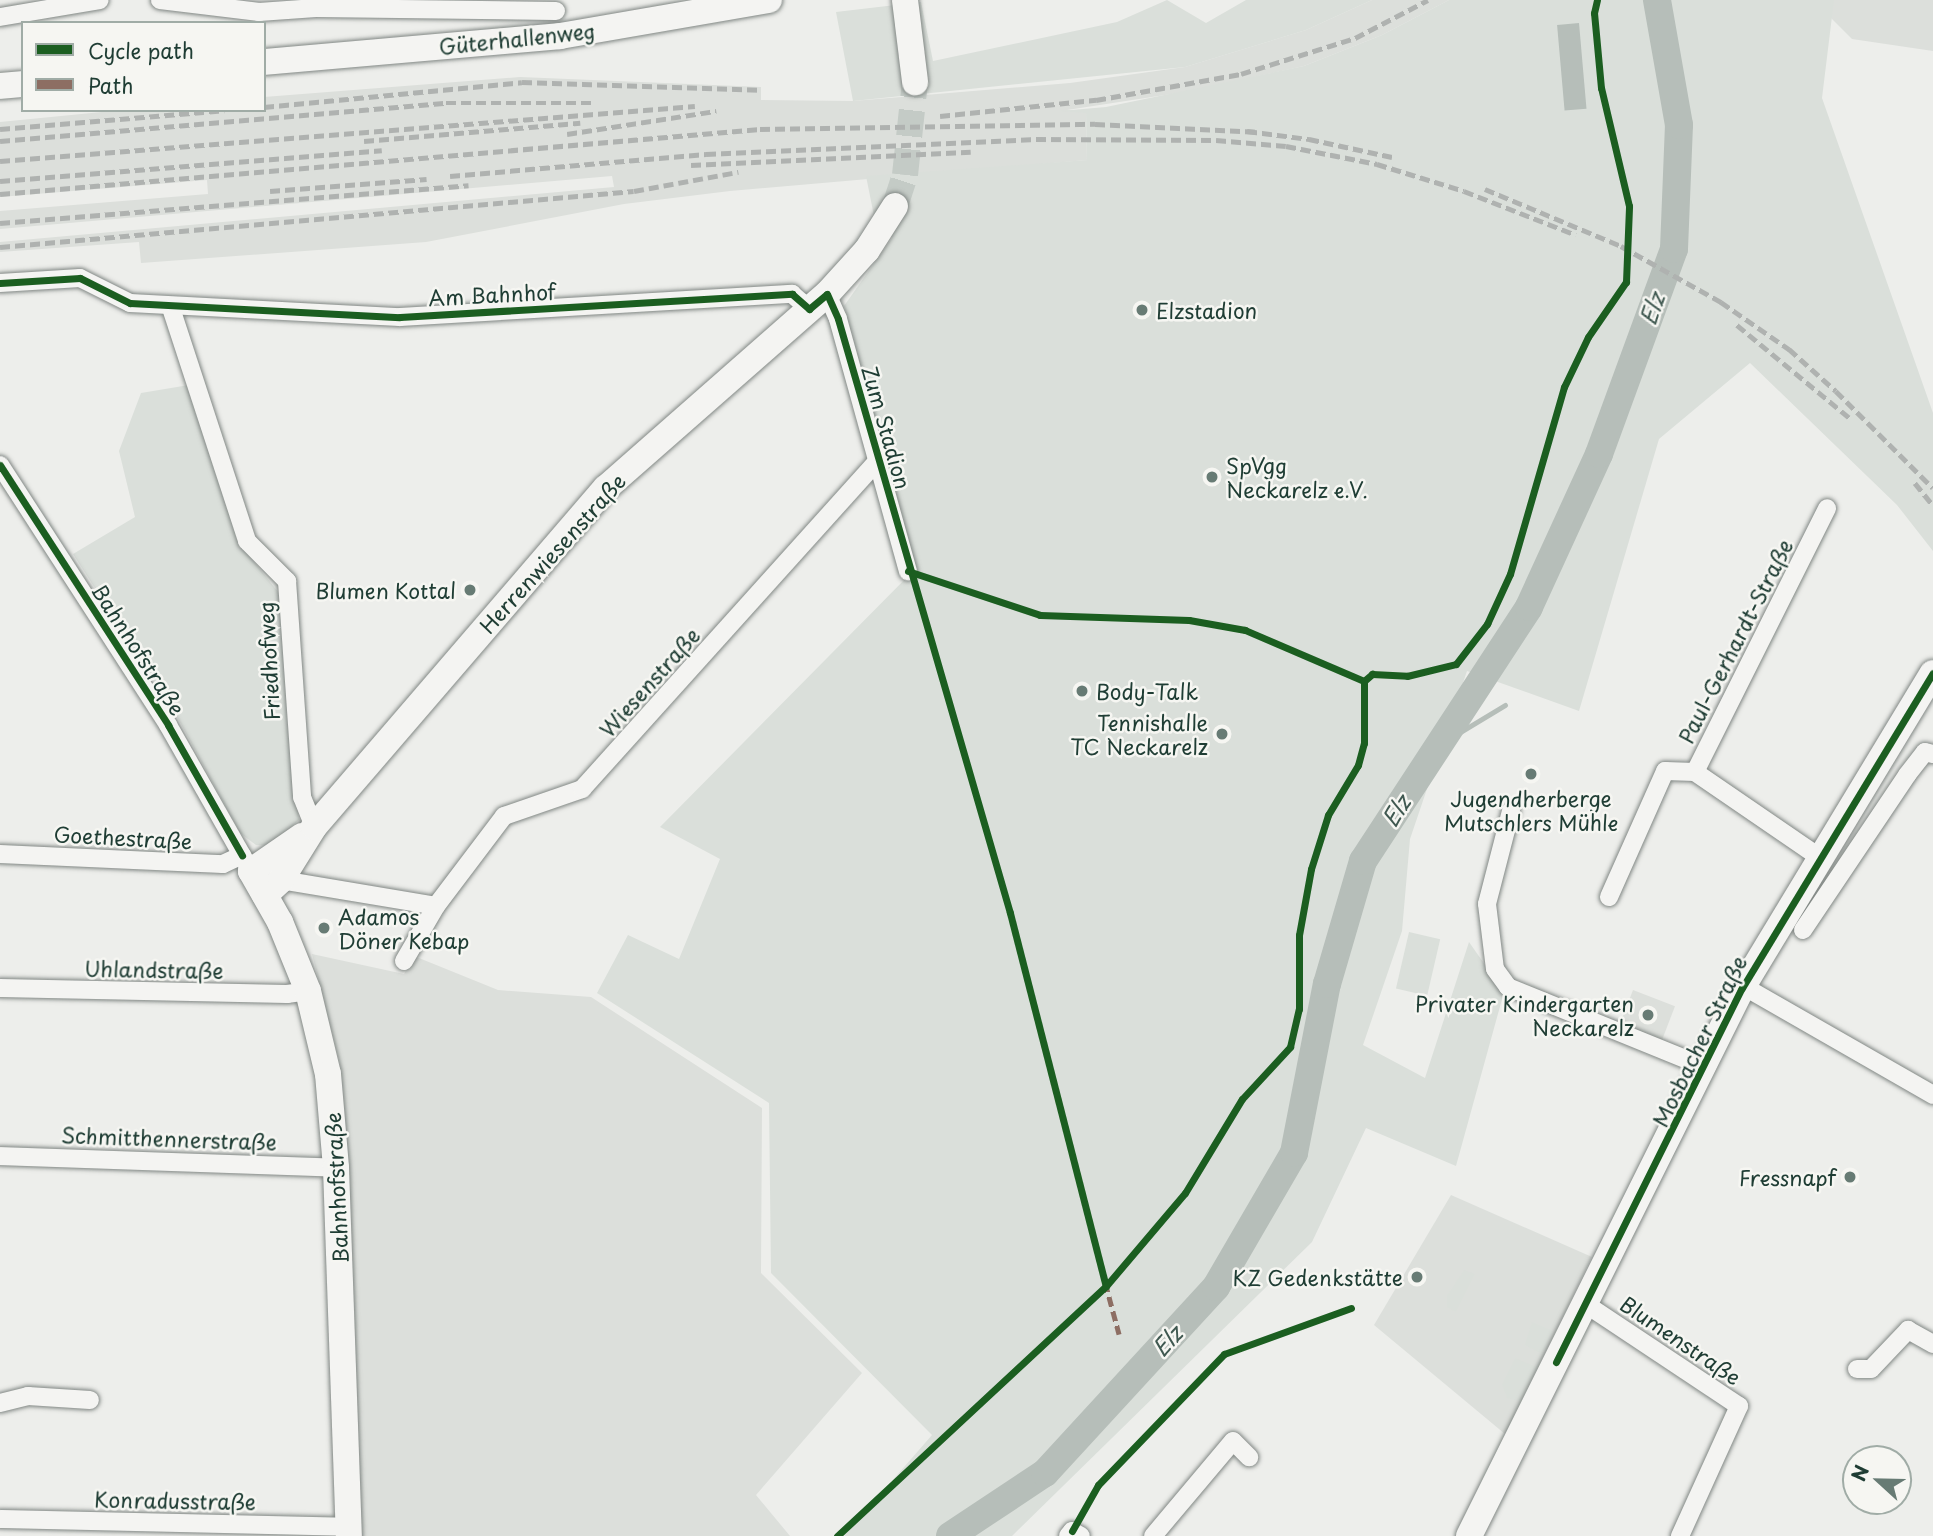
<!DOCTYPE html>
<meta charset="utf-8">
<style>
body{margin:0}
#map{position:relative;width:1933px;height:1536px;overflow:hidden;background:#edeeeb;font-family:"Playpen Sans",sans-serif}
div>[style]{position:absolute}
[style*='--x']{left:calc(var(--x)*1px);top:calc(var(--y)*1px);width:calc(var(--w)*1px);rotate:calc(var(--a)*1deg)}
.built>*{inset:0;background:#dcdfdb;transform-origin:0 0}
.green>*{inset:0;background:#dadfda;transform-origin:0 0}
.water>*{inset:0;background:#b6beb9;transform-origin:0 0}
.stream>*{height:4.5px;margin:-2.25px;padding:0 2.25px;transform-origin:2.25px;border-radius:2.25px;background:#b6beb9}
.river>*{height:28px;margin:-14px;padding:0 14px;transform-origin:14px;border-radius:14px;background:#b6beb9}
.secondary-tunnel>*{height:26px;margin-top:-13px;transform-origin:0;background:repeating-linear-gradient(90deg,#c4cbc6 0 26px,transparent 0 39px)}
.roads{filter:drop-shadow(0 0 2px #818784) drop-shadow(0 0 2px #818784)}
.street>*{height:18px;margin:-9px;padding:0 9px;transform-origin:9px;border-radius:9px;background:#f4f4f2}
.secondary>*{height:26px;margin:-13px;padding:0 13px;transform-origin:13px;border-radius:13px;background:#f4f4f2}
.rail>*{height:4.5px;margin-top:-2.25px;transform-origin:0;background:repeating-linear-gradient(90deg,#afb2b0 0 10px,transparent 0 15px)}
.quiet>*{height:5px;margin-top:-2.5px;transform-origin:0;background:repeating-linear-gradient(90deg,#8d6e63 0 10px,transparent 0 15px)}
.cycleway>*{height:7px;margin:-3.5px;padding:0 3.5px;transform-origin:3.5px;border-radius:3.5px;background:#1b5e20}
.dots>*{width:19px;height:19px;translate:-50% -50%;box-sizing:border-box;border:4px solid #f6f6f2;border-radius:50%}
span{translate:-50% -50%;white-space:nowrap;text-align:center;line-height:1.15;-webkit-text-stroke:5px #f6f6f2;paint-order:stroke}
.street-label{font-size:21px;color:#1f3d34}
.poi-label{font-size:21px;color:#1f3d34}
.left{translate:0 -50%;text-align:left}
.right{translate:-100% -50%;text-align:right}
.water-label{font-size:23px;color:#3f5850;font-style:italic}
.legend{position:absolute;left:21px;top:21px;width:245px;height:91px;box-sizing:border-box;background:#f6f6f2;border:2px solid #a0aca6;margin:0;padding:9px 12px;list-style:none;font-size:21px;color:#1f3d34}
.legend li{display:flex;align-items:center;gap:14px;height:35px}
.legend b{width:35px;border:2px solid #a0aca6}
.north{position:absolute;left:1842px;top:1445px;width:70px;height:70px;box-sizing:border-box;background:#f6f6f2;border:2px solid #a0aca6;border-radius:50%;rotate:292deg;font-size:19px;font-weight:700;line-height:28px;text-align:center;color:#1f3d34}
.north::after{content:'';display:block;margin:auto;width:24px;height:32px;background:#677b74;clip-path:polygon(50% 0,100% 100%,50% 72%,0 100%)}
</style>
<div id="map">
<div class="built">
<div style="clip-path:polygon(1372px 0,1449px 0,1382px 35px,1304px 66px,1191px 91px,1067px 110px,1086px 112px,1087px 160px,730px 191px,624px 204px,426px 242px,141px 263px,139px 242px,0 252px,0 242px,614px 187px,612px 176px,0 229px,0 211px,208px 194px,207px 180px,0 197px,0 122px,122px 110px,264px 110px,264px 97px,520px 77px,761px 87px,761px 100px,853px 101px,1070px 83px,1185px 67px,1306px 30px)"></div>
<div style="clip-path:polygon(1813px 0,1933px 0,1933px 51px,1852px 39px)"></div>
<div style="clip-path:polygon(312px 954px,404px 974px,414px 956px,498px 990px,591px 997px,762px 1108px,761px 1273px,862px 1373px,756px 1495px,790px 1536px,361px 1536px,345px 1118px,340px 1064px)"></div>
<div style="left:1633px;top:990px;width:45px;height:36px;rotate:21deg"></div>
<div style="clip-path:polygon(1451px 1195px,1592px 1257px,1505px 1434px,1374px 1325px)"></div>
</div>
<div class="green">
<div style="clip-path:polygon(1167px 0,1206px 23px,1246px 0,1372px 0,1306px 30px,1185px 67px,853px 101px,836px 12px,921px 2px,933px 61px,1117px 22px)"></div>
<div style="clip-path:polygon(1449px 0,1834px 0,1822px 98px,1933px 413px,1933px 551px,1897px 505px,1750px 363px,1659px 439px,1579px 711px,1467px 671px,1410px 839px,1402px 931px,1363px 1045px,1425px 1078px,1469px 942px,1504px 992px,1456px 1166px,1366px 1128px,1312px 1242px,1012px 1536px,844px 1536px,932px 1435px,771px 1273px,769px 1103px,597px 993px,628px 935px,679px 959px,720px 859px,660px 827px,916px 568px,844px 306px,892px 238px,875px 221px,866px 176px,1087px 160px,1086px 113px,1060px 111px,1106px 107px,1304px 66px,1382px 35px)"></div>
<div style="clip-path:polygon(189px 385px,243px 548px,282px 597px,288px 732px,299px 820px,270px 846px,256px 845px,240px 833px,174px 711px,73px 554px,135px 517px,119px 451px,141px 393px)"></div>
<div style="left:1409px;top:932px;width:32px;height:58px;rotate:13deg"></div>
<div style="clip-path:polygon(1464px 1270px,1475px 1274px,1456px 1312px,1447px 1307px,1447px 1296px)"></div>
<div style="clip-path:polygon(1532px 1322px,1553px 1331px,1542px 1354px,1525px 1345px)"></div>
<div style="clip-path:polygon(1515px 1358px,1536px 1367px,1519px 1401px,1507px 1398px,1502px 1384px)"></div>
</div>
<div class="water">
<div style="left:1579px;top:23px;width:86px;height:22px;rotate:85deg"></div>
</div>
<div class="stream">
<div style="--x:1439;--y:745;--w:77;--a:-31.2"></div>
</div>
<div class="river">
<div style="--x:950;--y:1536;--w:114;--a:-33.6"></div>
<div style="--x:1045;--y:1473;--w:253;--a:-47.4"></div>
<div style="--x:1216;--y:1287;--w:155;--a:-59.8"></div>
<div style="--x:1294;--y:1153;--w:172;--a:-79"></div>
<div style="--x:1327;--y:984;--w:128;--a:-73.7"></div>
<div style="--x:1363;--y:861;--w:303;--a:-56.8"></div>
<div style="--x:1529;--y:607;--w:168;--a:-65.4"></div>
<div style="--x:1599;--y:454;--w:218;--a:-69.9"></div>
<div style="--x:1674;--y:249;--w:124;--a:-87.7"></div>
<div style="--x:1679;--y:125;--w:127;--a:-100"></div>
</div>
<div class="secondary-tunnel">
<div style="--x:895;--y:206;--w:33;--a:-72"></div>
<div style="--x:905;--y:175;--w:94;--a:-83.9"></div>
</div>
<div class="roads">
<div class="street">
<div style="--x:160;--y:0;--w:100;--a:6.9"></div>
<div style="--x:259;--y:12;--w:57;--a:-4"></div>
<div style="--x:316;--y:8;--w:240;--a:0.7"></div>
<div style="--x:0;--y:17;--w:101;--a:-9.6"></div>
<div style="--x:0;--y:283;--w:80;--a:-3.6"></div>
<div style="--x:80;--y:278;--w:56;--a:26.6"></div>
<div style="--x:130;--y:303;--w:270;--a:3"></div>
<div style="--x:400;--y:317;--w:393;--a:-3.4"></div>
<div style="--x:792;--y:294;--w:23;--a:41"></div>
<div style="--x:827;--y:294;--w:27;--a:66"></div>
<div style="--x:838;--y:319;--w:262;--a:74.5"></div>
<div style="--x:171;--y:308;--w:245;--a:71.9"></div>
<div style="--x:247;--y:541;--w:57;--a:45"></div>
<div style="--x:287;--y:581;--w:217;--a:86"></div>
<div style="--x:302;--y:797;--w:32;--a:68"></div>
<div style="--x:0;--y:465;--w:310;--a:57.1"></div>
<div style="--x:168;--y:725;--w:168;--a:60.4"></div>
<div style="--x:1511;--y:811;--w:96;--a:104.5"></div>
<div style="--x:1487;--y:904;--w:65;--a:83"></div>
<div style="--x:1495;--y:969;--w:22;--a:54"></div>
<div style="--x:1508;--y:987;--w:213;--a:22.1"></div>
<div style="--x:0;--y:854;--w:223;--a:2.6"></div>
<div style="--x:223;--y:864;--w:21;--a:-25"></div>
<div style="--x:1819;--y:857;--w:150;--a:-145.6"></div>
<div style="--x:1695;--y:772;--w:295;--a:-63.4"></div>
<div style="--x:281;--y:880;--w:157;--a:9.5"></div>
<div style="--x:436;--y:906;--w:113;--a:-52.9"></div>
<div style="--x:504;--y:816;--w:83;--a:-19.1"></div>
<div style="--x:582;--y:789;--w:444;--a:-48"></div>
<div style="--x:1609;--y:897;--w:138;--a:-66"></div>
<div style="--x:1665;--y:771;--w:30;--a:2"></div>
<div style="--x:1803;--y:930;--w:187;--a:-56.1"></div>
<div style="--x:1907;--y:775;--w:29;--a:-52"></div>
<div style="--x:1925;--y:752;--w:8;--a:14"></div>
<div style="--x:404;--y:961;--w:64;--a:-59.8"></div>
<div style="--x:1743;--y:986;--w:219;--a:29.8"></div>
<div style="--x:0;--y:988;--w:287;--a:1.2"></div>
<div style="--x:287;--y:994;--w:21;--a:-8"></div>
<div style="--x:0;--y:1156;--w:336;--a:2"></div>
<div style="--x:1584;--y:1303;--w:186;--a:33.6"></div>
<div style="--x:1739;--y:1406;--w:143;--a:114.4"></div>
<div style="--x:1857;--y:1369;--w:14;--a:0"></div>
<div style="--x:1871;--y:1369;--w:54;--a:-46.5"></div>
<div style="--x:1908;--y:1330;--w:29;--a:29"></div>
<div style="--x:0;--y:1403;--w:29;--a:-14"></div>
<div style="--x:28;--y:1396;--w:62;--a:3.7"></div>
<div style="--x:0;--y:1519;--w:348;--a:1.3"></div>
<div style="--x:1068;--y:1536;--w:6;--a:-51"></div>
<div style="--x:1072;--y:1531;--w:10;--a:29"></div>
<div style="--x:1153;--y:1536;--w:124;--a:-49.9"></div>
<div style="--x:1233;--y:1441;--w:23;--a:45"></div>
</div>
<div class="secondary">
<div style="--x:905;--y:0;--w:83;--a:83"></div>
<div style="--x:264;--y:62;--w:297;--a:-5"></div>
<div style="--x:560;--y:36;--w:212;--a:-9.8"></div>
<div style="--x:0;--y:86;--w:23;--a:-5"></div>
<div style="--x:302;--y:836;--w:62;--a:145.5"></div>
<div style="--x:251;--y:871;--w:59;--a:60.4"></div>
<div style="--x:280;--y:922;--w:74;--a:67.9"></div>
<div style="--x:308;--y:991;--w:85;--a:76.5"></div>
<div style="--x:328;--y:1074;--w:94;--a:85.1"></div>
<div style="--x:336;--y:1168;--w:368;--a:88"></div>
<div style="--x:265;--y:895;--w:22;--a:-43"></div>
<div style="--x:281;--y:880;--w:62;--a:-58.1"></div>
<div style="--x:314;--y:827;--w:447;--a:-49.3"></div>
<div style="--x:606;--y:488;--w:294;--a:-41.3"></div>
<div style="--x:827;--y:294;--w:59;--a:-47.7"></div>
<div style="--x:867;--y:250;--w:52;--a:-57.5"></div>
<div style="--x:1469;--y:1536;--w:612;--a:-63.52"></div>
<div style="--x:1742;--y:988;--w:368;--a:-58.8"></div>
</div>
</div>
<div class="rail">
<div style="--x:264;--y:107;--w:259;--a:-5.5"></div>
<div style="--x:522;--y:82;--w:237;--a:1.9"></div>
<div style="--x:940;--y:116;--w:157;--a:-5.9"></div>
<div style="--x:1096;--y:100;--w:147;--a:-10.2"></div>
<div style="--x:1241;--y:74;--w:120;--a:-17.5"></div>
<div style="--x:1355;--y:38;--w:82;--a:-27.5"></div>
<div style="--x:0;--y:129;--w:225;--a:-4.8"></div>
<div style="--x:1247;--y:131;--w:63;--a:7.4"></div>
<div style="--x:1309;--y:139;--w:85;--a:12.2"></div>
<div style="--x:567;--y:134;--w:151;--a:-8.8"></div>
<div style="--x:0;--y:141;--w:448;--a:-4.9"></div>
<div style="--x:446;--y:103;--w:145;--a:0"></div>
<div style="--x:364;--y:141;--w:217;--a:-4.8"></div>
<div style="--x:0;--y:161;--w:697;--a:-4.52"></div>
<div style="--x:691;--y:165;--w:280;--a:-2.7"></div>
<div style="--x:450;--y:176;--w:257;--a:-4.9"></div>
<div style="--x:706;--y:154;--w:330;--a:-2.6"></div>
<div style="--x:1036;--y:139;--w:180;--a:0.3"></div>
<div style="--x:1216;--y:140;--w:70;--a:4.9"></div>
<div style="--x:1286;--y:146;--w:93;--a:11.2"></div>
<div style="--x:1377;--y:164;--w:91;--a:17.2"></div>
<div style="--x:1464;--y:191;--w:120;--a:21.4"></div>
<div style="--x:0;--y:181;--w:383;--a:-4.6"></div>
<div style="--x:1485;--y:189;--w:147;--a:22.7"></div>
<div style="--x:1621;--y:246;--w:115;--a:29.2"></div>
<div style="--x:1721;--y:302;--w:83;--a:34.7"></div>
<div style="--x:1789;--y:349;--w:63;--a:41.8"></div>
<div style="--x:1836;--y:391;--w:137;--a:45"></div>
<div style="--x:270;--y:191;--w:157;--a:-4.4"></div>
<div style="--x:0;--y:194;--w:763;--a:-4.89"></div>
<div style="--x:760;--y:129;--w:335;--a:-0.9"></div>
<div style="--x:1095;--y:124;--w:161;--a:2.8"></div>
<div style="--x:0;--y:223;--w:470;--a:-4.6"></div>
<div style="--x:0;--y:247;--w:636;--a:-5.05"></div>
<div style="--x:634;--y:191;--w:106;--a:-10.4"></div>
<div style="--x:1737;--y:325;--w:146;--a:39.5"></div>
<div style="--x:1915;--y:483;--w:28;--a:51"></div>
</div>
<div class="quiet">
<div style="--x:1105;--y:1282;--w:54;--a:74.9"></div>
</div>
<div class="cycleway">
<div style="--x:0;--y:283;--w:80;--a:-3.6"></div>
<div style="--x:80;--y:278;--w:56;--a:26.6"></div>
<div style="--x:130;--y:303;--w:270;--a:3"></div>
<div style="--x:400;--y:317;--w:393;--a:-3.4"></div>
<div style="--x:792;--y:294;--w:23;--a:41"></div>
<div style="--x:809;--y:309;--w:23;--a:-40"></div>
<div style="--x:827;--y:294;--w:27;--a:66"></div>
<div style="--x:838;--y:319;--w:618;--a:73.85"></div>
<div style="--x:1010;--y:913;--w:385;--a:75.6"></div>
<div style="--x:0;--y:465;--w:310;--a:57.1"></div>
<div style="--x:168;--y:725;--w:150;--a:60.4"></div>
<div style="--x:908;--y:571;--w:139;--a:18.4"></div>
<div style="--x:1040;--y:615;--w:149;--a:1.9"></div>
<div style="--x:1189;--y:620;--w:57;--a:10.1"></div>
<div style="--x:1245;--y:630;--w:129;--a:23.2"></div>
<div style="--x:1556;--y:1362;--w:418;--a:-63.6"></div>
<div style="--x:1742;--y:988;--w:368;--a:-58.8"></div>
<div style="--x:1072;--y:1531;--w:53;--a:-60.5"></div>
<div style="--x:1098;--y:1485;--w:182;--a:-46.1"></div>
<div style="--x:1224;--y:1354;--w:135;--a:-19.9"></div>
<div style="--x:837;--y:1536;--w:367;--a:-42.9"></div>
<div style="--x:1106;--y:1286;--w:122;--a:-49.7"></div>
<div style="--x:1185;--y:1193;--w:110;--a:-58.8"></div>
<div style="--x:1242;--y:1099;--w:71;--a:-47.3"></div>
<div style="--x:1290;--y:1047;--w:39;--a:-77"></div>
<div style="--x:1299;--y:1009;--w:74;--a:-90"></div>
<div style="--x:1299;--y:935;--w:67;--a:-79.7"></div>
<div style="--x:1311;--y:869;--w:57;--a:-72.5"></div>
<div style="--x:1328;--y:815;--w:58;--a:-59"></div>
<div style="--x:1358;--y:765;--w:23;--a:-75"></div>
<div style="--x:1364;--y:743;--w:62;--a:-90"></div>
<div style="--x:1364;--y:681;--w:11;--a:-41"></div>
<div style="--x:1372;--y:674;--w:35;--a:3"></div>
<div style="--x:1407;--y:676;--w:50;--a:-13.8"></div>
<div style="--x:1456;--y:664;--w:51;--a:-52.2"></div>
<div style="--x:1487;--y:624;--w:55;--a:-65.3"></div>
<div style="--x:1510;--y:574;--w:195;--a:-73.9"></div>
<div style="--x:1564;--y:387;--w:55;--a:-64.4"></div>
<div style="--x:1588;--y:337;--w:67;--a:-55.4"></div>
<div style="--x:1626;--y:282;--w:76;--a:-87.7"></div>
<div style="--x:1629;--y:206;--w:121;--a:-103.3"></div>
<div style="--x:1601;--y:88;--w:75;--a:-95.3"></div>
<div style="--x:1594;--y:13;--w:13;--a:-77"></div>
</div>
<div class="dots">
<div style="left:1142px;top:310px;background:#677b74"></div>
<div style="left:1212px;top:477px;background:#677b74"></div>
<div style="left:470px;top:590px;background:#677b74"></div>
<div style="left:1082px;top:691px;background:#677b74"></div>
<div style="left:1222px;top:734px;background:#677b74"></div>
<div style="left:1531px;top:774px;background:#677b74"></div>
<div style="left:324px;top:928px;background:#677b74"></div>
<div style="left:1648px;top:1015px;background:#677b74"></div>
<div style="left:1850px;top:1177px;background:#677b74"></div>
<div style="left:1417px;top:1277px;background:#677b74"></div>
</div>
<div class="street-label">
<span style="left:517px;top:38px;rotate:-6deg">Güterhallenweg</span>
<span style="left:492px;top:294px;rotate:-3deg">Am Bahnhof</span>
<span style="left:887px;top:427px;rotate:74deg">Zum Stadion</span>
<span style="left:552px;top:553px;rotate:-48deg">Herrenwiesenstraße</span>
<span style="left:1735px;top:641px;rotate:-63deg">Paul-Gerhardt-Straße</span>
<span style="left:139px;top:649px;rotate:57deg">Bahnhofstraße</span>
<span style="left:268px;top:661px;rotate:-93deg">Friedhofweg</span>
<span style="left:649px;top:682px;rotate:-48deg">Wiesenstraße</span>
<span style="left:123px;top:837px;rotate:3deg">Goethestraße</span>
<span style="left:154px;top:969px;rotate:1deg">Uhlandstraße</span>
<span style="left:1699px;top:1041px;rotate:-64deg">Mosbacher Straße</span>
<span style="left:169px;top:1138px;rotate:2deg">Schmitthennerstraße</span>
<span style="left:336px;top:1188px;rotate:-93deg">Bahnhofstraße</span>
<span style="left:1681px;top:1340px;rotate:34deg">Blumenstraße</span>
<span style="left:175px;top:1500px;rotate:1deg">Konradusstraße</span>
</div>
<div class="poi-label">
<span class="left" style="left:1156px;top:310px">Elzstadion</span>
<span class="left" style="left:1226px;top:477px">SpVgg<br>Neckarelz e.V.</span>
<span class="right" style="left:456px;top:590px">Blumen Kottal</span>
<span class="left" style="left:1096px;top:691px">Body-Talk</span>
<span class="right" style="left:1208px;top:734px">Tennishalle<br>TC Neckarelz</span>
<span style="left:1531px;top:810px">Jugendherberge<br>Mutschlers Mühle</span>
<span class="left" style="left:338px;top:928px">Adamos<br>Döner Kebap</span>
<span class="right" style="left:1634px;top:1015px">Privater Kindergarten<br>Neckarelz</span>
<span class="right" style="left:1836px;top:1177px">Fressnapf</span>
<span class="right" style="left:1403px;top:1277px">KZ Gedenkstätte</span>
</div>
<div class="water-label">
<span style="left:1652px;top:309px;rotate:-70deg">Elz</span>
<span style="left:1396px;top:811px;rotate:-57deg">Elz</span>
<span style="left:1167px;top:1341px;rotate:-47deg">Elz</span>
</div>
<ul class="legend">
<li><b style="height:9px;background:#1b5e20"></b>Cycle path</li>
<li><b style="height:9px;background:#8d6e63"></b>Path</li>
</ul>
<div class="north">N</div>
</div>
